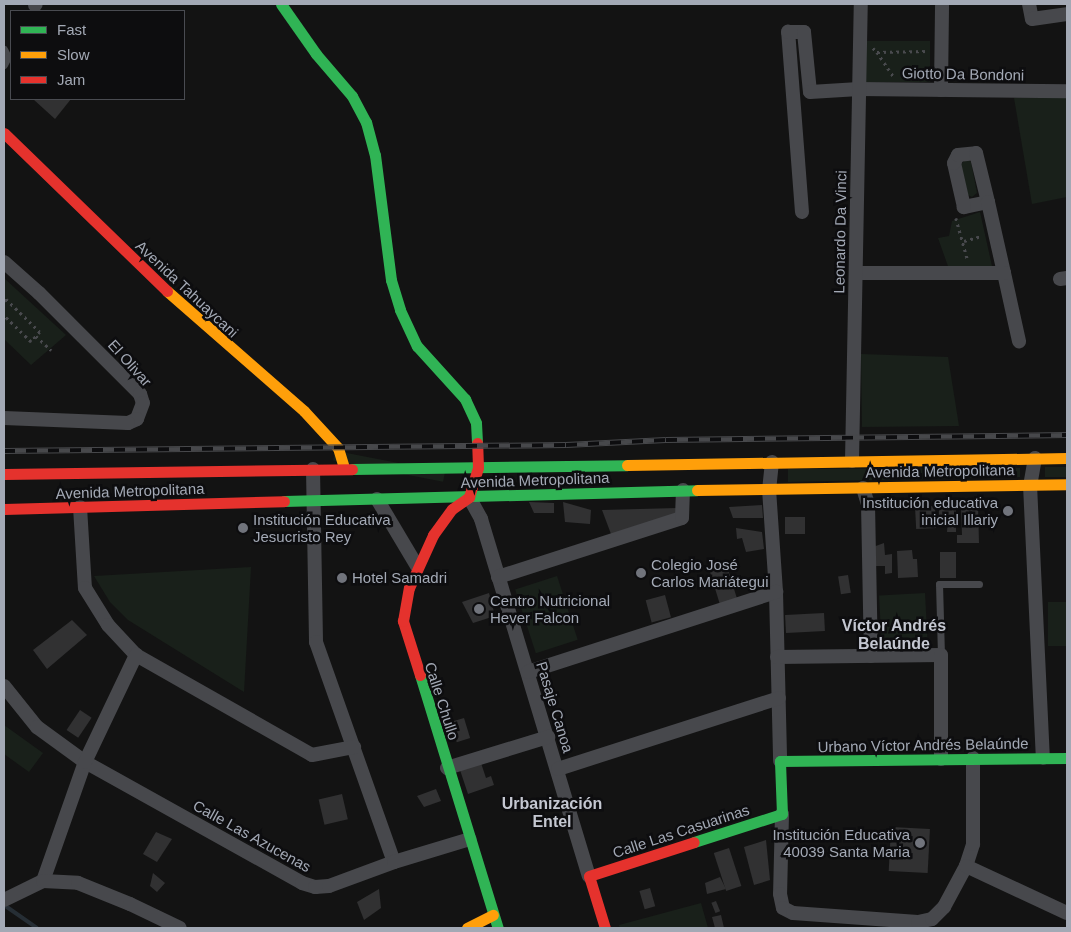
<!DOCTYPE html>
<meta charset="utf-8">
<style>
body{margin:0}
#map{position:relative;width:1071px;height:932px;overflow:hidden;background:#131313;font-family:Arial,sans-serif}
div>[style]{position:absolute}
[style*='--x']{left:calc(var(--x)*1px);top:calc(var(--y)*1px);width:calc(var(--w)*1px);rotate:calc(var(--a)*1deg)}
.green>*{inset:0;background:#19201a;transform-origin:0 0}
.stream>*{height:4px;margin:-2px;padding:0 2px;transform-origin:2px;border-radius:2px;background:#262e35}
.building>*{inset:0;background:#313132;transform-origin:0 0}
.path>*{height:2.5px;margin-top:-1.25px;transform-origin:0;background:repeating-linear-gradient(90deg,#494a4e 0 2.5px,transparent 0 6.5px)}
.lane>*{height:7px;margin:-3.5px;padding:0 3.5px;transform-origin:3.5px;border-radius:3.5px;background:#47484c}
.street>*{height:14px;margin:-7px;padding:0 7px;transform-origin:7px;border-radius:7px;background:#47484c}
.fast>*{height:11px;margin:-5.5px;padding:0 5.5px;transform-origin:5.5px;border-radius:5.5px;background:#30b455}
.slow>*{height:11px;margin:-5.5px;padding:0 5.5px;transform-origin:5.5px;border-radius:5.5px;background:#ff9f0a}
.jam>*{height:11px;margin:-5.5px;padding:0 5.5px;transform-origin:5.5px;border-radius:5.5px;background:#e5322d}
.rail>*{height:5.5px;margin-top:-2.75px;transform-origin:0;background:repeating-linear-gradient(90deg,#0d0d0f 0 11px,#47484b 0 22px);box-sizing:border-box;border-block:1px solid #47484b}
.dots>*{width:14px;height:14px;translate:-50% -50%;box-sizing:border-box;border:2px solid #0d0d0f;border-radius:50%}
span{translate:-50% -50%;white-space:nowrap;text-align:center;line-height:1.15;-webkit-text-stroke:5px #0d0d0f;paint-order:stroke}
.street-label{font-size:15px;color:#a3a9b5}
.poi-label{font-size:15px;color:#a3a9b5}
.right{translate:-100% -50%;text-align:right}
.left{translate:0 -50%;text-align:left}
.neighbourhood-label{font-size:16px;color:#c4c7d1;font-weight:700}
.frame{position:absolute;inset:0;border:5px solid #a3a9b5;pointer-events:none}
.legend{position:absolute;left:10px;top:10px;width:175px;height:90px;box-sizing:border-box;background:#0d0d0f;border:1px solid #494b51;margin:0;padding:6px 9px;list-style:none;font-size:15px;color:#a3a9b5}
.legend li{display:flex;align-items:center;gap:10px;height:25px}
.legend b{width:25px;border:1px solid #494b51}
</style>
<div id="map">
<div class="green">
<div style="left:866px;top:41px;width:64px;height:41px"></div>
<div style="clip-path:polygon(1014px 98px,1067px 98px,1067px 197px,1032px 204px)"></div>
<div style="clip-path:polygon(967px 159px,971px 162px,977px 193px,972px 197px,968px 195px,961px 164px)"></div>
<div style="clip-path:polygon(980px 212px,992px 266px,949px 269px,938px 238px,949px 236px,952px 221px)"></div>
<div style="clip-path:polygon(4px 278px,66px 335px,31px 365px,4px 339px)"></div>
<div style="clip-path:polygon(861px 354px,948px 357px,959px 426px,862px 427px)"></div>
<div style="left:1045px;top:467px;width:22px;height:10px"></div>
<div style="clip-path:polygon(1020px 468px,1020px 477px,788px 482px,788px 469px)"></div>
<div style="left:445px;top:472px;width:10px;height:112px;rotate:101deg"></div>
<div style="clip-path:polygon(251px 567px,244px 692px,128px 620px,110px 602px,94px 576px)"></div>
<div style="left:557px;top:576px;width:67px;height:44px;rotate:72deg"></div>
<div style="left:925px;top:593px;width:44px;height:46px;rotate:87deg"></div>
<div style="left:1067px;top:602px;width:44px;height:19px;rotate:90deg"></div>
<div style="clip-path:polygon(4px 725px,43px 753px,29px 772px,4px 754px)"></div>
<div style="clip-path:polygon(701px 903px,708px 928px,620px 928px,619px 925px)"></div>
</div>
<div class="stream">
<div style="--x:4;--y:905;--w:40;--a:34.9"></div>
</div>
<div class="building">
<div style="clip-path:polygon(33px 99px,71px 99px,55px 119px)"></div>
<div style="clip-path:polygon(529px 502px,554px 503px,554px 513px,534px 513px)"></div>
<div style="clip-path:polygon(563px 502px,591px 510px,590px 524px,565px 522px)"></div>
<div style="clip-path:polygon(939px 503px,956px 503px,956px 532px,947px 532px,948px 519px,939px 519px)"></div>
<div style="clip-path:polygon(762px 505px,763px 518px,733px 518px,729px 507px)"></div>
<div style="clip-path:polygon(978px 505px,979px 543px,957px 543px,957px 535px,962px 535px,961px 506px)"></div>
<div style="left:935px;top:506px;width:22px;height:20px;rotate:87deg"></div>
<div style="clip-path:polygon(677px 508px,680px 517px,611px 534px,602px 510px)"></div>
<div style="left:785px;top:517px;width:20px;height:17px"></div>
<div style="clip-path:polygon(736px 528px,762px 532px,764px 549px,746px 552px,742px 538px,737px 539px)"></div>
<div style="clip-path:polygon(884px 543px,885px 555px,892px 554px,892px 573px,885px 574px,885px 566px,874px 566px,873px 547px)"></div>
<div style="clip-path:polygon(912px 550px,913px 559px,917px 559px,918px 577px,898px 578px,897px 551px)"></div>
<div style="left:940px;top:552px;width:16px;height:26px"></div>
<div style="left:727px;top:566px;width:34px;height:18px;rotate:73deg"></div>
<div style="left:848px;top:575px;width:18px;height:10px;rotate:81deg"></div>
<div style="clip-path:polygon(489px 593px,495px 616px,473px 623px,462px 602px)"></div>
<div style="left:665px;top:595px;width:23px;height:20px;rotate:75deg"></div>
<div style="left:824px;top:613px;width:18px;height:39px;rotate:87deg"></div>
<div style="clip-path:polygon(72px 620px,87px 635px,47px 669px,33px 650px)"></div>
<div style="left:80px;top:710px;width:14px;height:24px;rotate:34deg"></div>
<div style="left:464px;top:718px;width:21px;height:14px;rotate:73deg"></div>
<div style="clip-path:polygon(481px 763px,486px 778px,491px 776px,494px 785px,468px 794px,460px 770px)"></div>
<div style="clip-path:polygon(436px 789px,441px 801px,424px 807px,417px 796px)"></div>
<div style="left:342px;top:794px;width:26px;height:24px;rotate:77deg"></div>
<div style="left:891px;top:827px;width:39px;height:44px;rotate:3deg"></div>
<div style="clip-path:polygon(156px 832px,172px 839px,157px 862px,143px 854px)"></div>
<div style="clip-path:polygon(766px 840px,770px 880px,754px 885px,744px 847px)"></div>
<div style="left:729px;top:848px;width:40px;height:16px;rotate:72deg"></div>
<div style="clip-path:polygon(153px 873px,165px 883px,157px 892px,150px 886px)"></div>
<div style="clip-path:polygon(720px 877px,726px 889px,707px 894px,705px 883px)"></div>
<div style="left:650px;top:888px;width:19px;height:11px;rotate:74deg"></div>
<div style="clip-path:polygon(379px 889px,381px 908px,364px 920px,357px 902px)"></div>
<div style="left:716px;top:901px;width:11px;height:5px;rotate:68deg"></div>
<div style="clip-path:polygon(721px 915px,724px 928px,715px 928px,712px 917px)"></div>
</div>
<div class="path">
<div style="--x:873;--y:48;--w:6;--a:45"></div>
<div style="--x:877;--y:52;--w:52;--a:-1.1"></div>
<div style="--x:877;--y:52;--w:29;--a:56"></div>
<div style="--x:956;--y:218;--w:45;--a:74.4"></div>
<div style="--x:964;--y:241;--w:19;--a:-16"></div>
<div style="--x:4;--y:301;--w:3;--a:-45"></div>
<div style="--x:6;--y:299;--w:47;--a:44.1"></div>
<div style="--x:40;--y:332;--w:13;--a:132"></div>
<div style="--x:31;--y:342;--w:37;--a:-136"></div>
<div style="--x:36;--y:336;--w:21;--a:43"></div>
</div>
<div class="lane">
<div style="--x:4;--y:49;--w:9;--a:63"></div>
<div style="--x:8;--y:57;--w:9;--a:117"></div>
<div style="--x:941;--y:655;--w:71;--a:-91.6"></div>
<div style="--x:939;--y:584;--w:40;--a:0"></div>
</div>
<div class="street">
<div style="--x:1029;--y:4;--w:15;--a:79"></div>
<div style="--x:1032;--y:19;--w:35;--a:-8"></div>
<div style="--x:35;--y:5;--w:1;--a:-45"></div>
<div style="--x:941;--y:90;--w:86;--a:-89.3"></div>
<div style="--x:988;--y:202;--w:25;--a:168"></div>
<div style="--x:964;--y:207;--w:45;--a:-102.8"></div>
<div style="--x:954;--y:163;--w:9;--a:-63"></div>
<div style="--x:958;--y:155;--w:18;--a:-6"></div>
<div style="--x:976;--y:153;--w:50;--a:76.2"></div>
<div style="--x:988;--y:202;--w:73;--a:77.3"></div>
<div style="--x:1004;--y:273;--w:70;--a:77.6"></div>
<div style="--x:802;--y:212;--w:181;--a:-94.4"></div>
<div style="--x:788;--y:32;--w:16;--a:0"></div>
<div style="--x:804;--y:32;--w:60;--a:84.3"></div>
<div style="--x:810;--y:92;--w:49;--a:-3.5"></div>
<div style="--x:859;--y:89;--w:208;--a:0.6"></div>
<div style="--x:4;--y:262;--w:47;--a:41.5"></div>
<div style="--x:39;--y:293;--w:143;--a:45"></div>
<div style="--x:140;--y:394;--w:9;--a:72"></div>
<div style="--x:143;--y:403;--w:17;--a:111"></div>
<div style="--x:137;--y:419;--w:10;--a:156"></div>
<div style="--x:128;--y:423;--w:124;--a:-177.7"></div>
<div style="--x:856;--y:273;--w:148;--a:0"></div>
<div style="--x:1060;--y:279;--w:7;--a:-8"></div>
<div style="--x:1035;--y:458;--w:27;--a:100"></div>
<div style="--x:1030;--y:485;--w:273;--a:87.3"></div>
<div style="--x:852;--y:461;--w:457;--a:-88.9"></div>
<div style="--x:772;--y:462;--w:27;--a:96"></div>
<div style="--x:769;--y:489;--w:103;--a:86.1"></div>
<div style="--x:776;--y:592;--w:169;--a:88.6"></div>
<div style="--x:313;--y:469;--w:173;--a:89"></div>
<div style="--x:316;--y:642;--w:233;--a:70.5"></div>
<div style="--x:863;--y:488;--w:17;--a:73"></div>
<div style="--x:868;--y:504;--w:152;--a:88.9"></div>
<div style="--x:469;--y:497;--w:25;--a:61"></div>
<div style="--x:481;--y:519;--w:373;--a:73.2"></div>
<div style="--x:377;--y:499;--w:78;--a:59.2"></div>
<div style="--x:80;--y:507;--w:81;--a:86.5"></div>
<div style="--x:85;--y:588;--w:44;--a:58.1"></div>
<div style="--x:108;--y:625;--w:41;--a:47"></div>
<div style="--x:136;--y:655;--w:202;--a:29.6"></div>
<div style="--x:312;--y:755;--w:43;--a:-10.8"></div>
<div style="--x:498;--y:577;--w:193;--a:-17.8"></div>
<div style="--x:682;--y:518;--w:28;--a:-88"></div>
<div style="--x:777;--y:657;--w:164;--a:-0.7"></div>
<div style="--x:941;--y:655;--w:104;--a:90"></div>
<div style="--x:528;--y:672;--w:261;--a:-17.9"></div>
<div style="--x:4;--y:686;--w:53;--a:51.2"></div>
<div style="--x:37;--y:727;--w:59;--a:36.1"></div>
<div style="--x:85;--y:762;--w:248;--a:29.1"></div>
<div style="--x:302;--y:883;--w:14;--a:17"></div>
<div style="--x:315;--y:887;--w:14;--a:-4"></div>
<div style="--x:329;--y:886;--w:69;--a:-20.3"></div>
<div style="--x:394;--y:862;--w:79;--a:-16.8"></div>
<div style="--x:447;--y:768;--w:106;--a:-17.1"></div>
<div style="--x:558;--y:769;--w:232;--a:-17.8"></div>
<div style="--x:782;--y:814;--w:80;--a:91.4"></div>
<div style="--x:780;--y:894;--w:14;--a:78"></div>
<div style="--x:783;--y:908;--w:11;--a:27"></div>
<div style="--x:793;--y:913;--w:125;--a:4.1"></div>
<div style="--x:918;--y:922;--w:14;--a:-12"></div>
<div style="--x:932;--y:919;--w:17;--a:-45"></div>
<div style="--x:944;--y:907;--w:47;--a:-61.8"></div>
<div style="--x:966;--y:866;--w:23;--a:-72"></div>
<div style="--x:973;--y:844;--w:86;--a:-90"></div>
<div style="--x:966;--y:866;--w:111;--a:25"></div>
<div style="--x:43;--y:881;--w:126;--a:-70.6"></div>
<div style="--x:85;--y:762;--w:119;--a:-64.5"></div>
<div style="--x:4;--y:900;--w:43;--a:-26"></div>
<div style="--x:43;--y:881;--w:35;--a:3"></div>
<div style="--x:78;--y:883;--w:56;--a:22"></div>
<div style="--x:130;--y:904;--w:55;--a:25.6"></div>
</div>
<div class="fast">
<div style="--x:281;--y:4;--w:61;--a:55"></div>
<div style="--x:316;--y:54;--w:55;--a:49.4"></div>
<div style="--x:352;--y:96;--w:30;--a:62"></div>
<div style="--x:366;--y:122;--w:34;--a:75"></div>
<div style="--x:375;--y:155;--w:126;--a:82.7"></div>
<div style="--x:391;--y:280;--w:31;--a:73"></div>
<div style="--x:400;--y:310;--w:40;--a:65"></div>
<div style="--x:417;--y:346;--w:72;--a:47.8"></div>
<div style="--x:465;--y:399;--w:26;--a:65"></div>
<div style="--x:476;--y:423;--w:20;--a:87"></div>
<div style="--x:352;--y:469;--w:275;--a:-0.8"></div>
<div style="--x:284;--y:501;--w:413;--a:-1.5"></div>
<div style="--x:420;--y:675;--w:265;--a:72.9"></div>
<div style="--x:694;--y:842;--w:92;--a:-17.7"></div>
<div style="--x:782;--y:814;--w:53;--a:-92.2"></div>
<div style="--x:780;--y:761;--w:287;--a:-0.6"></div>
</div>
<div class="slow">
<div style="--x:167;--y:291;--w:182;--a:41.2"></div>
<div style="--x:304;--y:411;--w:50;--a:47.4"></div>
<div style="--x:338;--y:448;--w:21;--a:73"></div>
<div style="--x:627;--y:465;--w:440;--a:-0.9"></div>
<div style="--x:697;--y:490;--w:370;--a:-0.9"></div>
<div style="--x:467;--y:928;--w:29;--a:-27"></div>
</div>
<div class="jam">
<div style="--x:4;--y:133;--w:227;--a:44.1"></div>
<div style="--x:4;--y:474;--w:348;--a:-0.8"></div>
<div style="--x:4;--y:509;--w:280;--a:-1.6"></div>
<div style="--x:420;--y:675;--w:57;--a:-107.5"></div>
<div style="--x:403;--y:621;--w:34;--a:-80"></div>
<div style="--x:409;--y:588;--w:58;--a:-65.6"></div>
<div style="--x:433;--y:535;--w:32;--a:-54"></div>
<div style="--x:452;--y:509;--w:21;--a:-35"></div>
<div style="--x:469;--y:497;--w:31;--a:-73"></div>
<div style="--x:478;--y:467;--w:24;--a:-92"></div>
<div style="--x:605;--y:928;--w:54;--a:-107.1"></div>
<div style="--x:589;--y:876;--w:110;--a:-17.9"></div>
</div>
<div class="rail">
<div style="--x:4;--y:451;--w:562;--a:-0.61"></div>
<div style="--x:566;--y:445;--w:100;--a:-2.9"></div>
<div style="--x:666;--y:440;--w:401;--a:-0.7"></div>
</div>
<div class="dots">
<div style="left:1008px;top:511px;background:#71747c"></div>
<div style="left:243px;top:528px;background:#71747c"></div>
<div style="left:641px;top:573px;background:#71747c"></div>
<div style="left:342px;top:578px;background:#71747c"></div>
<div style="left:479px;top:609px;background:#71747c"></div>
<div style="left:920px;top:843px;background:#71747c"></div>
</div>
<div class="street-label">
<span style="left:963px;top:74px;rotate:1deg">Giotto Da Bondoni</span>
<span style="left:840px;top:232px;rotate:-89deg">Leonardo Da Vinci</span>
<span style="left:187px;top:289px;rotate:43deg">Avenida Tahuaycani</span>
<span style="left:130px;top:363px;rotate:48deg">El Olivar</span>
<span style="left:940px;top:471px;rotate:-1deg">Avenida Metropolitana</span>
<span style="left:535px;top:480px;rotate:-2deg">Avenida Metropolitana</span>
<span style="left:130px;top:491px;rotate:-2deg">Avenida Metropolitana</span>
<span style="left:442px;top:701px;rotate:72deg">Calle Chullo</span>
<span style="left:555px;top:707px;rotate:73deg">Pasaje Canoa</span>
<span style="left:923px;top:745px;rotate:-1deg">Urbano Víctor Andrés Belaúnde</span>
<span style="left:681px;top:831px;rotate:-18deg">Calle Las Casuarinas</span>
<span style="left:252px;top:836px;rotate:29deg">Calle Las Azucenas</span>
</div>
<div class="poi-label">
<span class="right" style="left:998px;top:511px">Institución educativa<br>inicial Illariy</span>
<span class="left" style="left:253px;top:528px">Institución Educativa<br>Jesucristo Rey</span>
<span class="left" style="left:651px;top:573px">Colegio José<br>Carlos Mariátegui</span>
<span class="left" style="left:352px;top:578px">Hotel Samadri</span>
<span class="left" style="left:490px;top:609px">Centro Nutricional<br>Hever Falcon</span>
<span class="right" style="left:910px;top:843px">Institución Educativa<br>40039 Santa Maria</span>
</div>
<div class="neighbourhood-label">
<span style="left:894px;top:635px">Víctor Andrés<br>Belaúnde</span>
<span style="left:552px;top:813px">Urbanización<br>Entel</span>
</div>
<div class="frame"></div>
<ul class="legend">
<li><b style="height:6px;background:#30b455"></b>Fast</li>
<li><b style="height:6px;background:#ff9f0a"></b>Slow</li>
<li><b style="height:6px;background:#e5322d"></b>Jam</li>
</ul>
</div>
